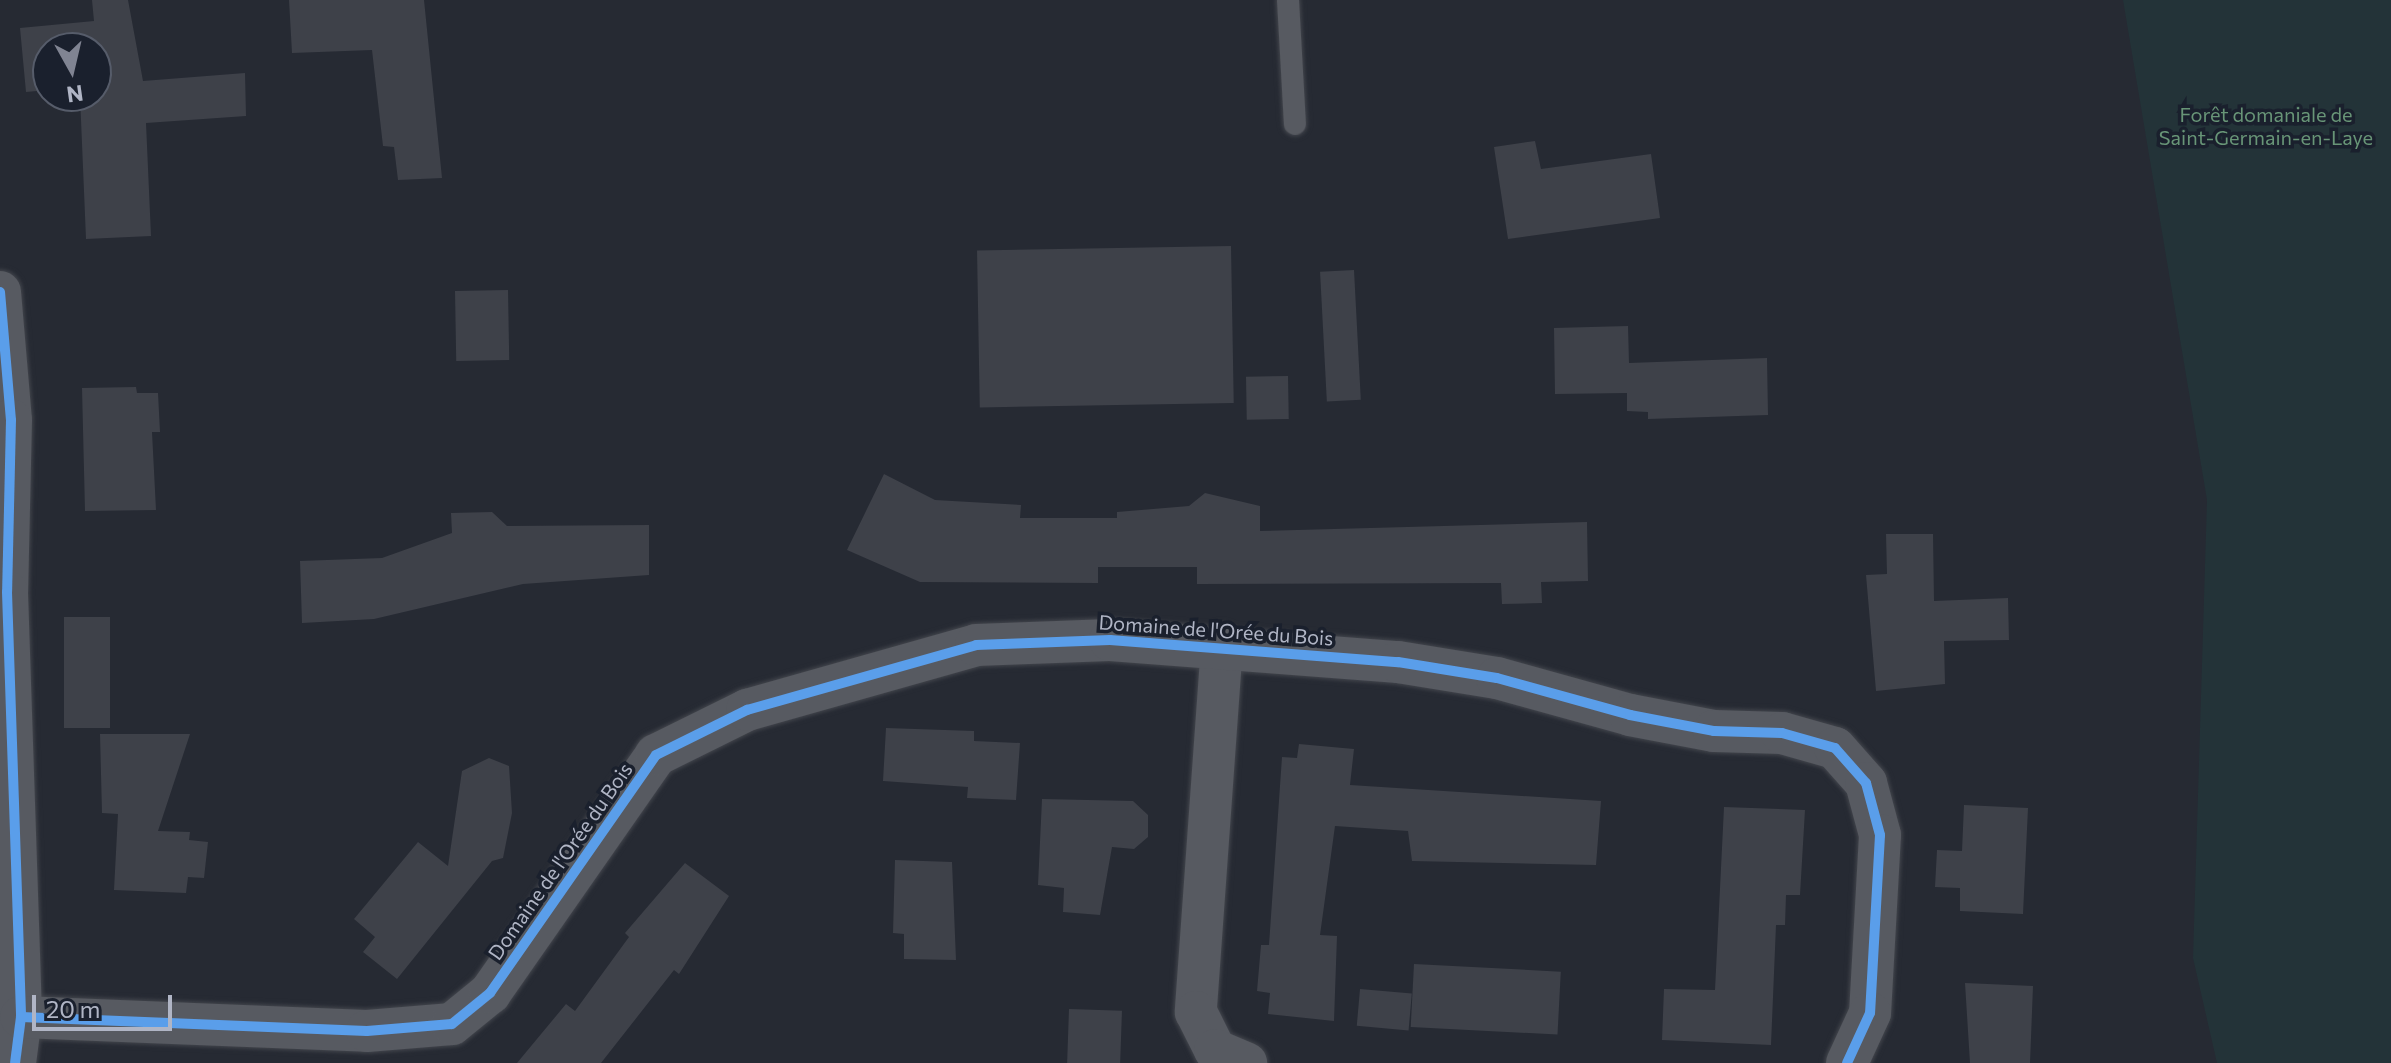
<!DOCTYPE html>
<meta charset="utf-8">
<style>
body{margin:0}
#map{position:relative;width:2391px;height:1063px;overflow:hidden;background:#262a33;font-family:Commissioner,sans-serif}
div>[style]{position:absolute}
[style*='--x']{left:calc(var(--x)*1px);top:calc(var(--y)*1px);width:calc(var(--w)*1px);rotate:calc(var(--a)*1deg)}
.green>*{inset:0;background:#233338}
.building>*{inset:0;background:#3e4149;transform-origin:0 0}
.roads{filter:drop-shadow(0 0 2px #42454c) drop-shadow(0 0 2px #42454c)}
.service>*{height:22px;margin:-11px;padding:0 11px;transform-origin:11px;border-radius:11px;background:#575a61}
.minor>*{height:42px;margin:-21px;padding:0 21px;transform-origin:21px;border-radius:21px;background:#575a61}
.cycleway>*{height:10px;margin:-5px;padding:0 5px;transform-origin:5px;border-radius:5px;background:#5a9eea}
span{translate:-50% -50%;white-space:nowrap;text-align:center;line-height:1.15;-webkit-text-stroke:7px #1a202d;paint-order:stroke}
.park-label{font-size:20px;color:#689577}
.street-label{font-size:20px;color:#b0b5c5}
.north{position:absolute;left:32px;top:32px;width:80px;height:80px;box-sizing:border-box;background:#1a202d;border:2px solid #565c6a;border-radius:50%;rotate:172deg;font-size:22px;font-weight:700;line-height:32px;text-align:center;color:#b0b5c5}
.north::after{content:'';display:block;margin:auto;width:28px;height:36px;background:#808492;clip-path:polygon(50% 0,100% 100%,50% 72%,0 100%)}
.scale{position:absolute;left:32px;top:995px;width:140px;height:36px;box-sizing:border-box;border:4px solid #b0b5c5;border-top:0;padding-left:10px;font-size:24px;line-height:28px;white-space:nowrap;color:#b0b5c5;-webkit-text-stroke:6px #1a202d;paint-order:stroke}
</style>
<div id="map">
<div class="green">
<div style="clip-path:polygon(2123px 0,2391px 0,2391px 1063px,2217px 1063px,2193px 958px,2207px 500px)"></div>
</div>
<div class="building">
<div style="clip-path:polygon(92px 0,128px 0,143px 81px,245px 73px,246px 116px,146px 123px,151px 236px,86px 239px,80px 96px,96px 96px,96px 48px,48px 48px,48px 90px,26px 92px,20px 28px,94px 21px)"></div>
<div style="clip-path:polygon(289px 0,424px 0,442px 178px,398px 180px,394px 147px,383px 146px,372px 50px,292px 53px)"></div>
<div style="clip-path:polygon(1535px 141px,1541px 169px,1651px 154px,1660px 218px,1508px 239px,1494px 147px)"></div>
<div style="left:1231px;top:246px;width:157px;height:254px;rotate:89deg"></div>
<div style="left:1354px;top:270px;width:130px;height:34px;rotate:87deg"></div>
<div style="left:508px;top:290px;width:70px;height:53px;rotate:89deg"></div>
<div style="clip-path:polygon(1628px 326px,1629px 363px,1767px 358px,1768px 415px,1648px 419px,1648px 412px,1627px 411px,1627px 393px,1555px 394px,1554px 328px)"></div>
<div style="left:1288px;top:376px;width:43px;height:42px;rotate:89deg"></div>
<div style="clip-path:polygon(136px 387px,137px 393px,158px 393px,160px 432px,152px 432px,156px 510px,85px 511px,82px 388px)"></div>
<div style="clip-path:polygon(884px 474px,935px 500px,1021px 505px,1020px 518px,1117px 518px,1117px 512px,1189px 506px,1205px 493px,1260px 506px,1260px 531px,1587px 522px,1588px 581px,1541px 582px,1542px 603px,1502px 604px,1501px 583px,1197px 584px,1197px 567px,1098px 567px,1098px 583px,920px 582px,847px 550px)"></div>
<div style="clip-path:polygon(492px 512px,507px 526px,649px 525px,649px 575px,523px 584px,374px 619px,302px 623px,300px 561px,382px 558px,452px 533px,451px 513px)"></div>
<div style="clip-path:polygon(1886px 534px,1933px 534px,1934px 601px,2008px 598px,2009px 640px,1944px 641px,1945px 684px,1876px 691px,1866px 575px,1887px 574px)"></div>
<div style="left:64px;top:617px;width:46px;height:111px"></div>
<div style="clip-path:polygon(886px 728px,974px 731px,974px 741px,1020px 743px,1016px 800px,967px 798px,968px 787px,883px 781px)"></div>
<div style="clip-path:polygon(100px 734px,190px 734px,158px 831px,190px 832px,189px 840px,208px 842px,204px 878px,188px 877px,186px 893px,114px 890px,118px 814px,102px 813px)"></div>
<div style="clip-path:polygon(1299px 744px,1354px 749px,1350px 785px,1601px 801px,1596px 865px,1412px 861px,1408px 831px,1335px 826px,1320px 935px,1337px 936px,1334px 1021px,1268px 1014px,1270px 993px,1257px 991px,1261px 945px,1269px 945px,1282px 757px,1297px 758px)"></div>
<div style="clip-path:polygon(489px 758px,509px 766px,512px 813px,503px 858px,492px 861px,397px 979px,363px 952px,375px 937px,354px 919px,418px 842px,448px 866px,462px 771px)"></div>
<div style="clip-path:polygon(1042px 799px,1133px 801px,1148px 815px,1148px 837px,1134px 849px,1112px 847px,1100px 915px,1063px 912px,1064px 888px,1038px 885px)"></div>
<div style="clip-path:polygon(1964px 805px,2028px 808px,2023px 914px,1960px 911px,1960px 888px,1935px 887px,1937px 850px,1962px 851px)"></div>
<div style="clip-path:polygon(1724px 807px,1805px 810px,1800px 895px,1786px 895px,1785px 925px,1776px 925px,1771px 1045px,1662px 1040px,1664px 989px,1715px 990px)"></div>
<div style="clip-path:polygon(895px 860px,952px 862px,956px 960px,904px 959px,904px 934px,893px 933px)"></div>
<div style="clip-path:polygon(685px 863px,729px 896px,679px 974px,674px 970px,601px 1063px,517px 1063px,566px 1004px,575px 1011px,629px 937px,625px 933px)"></div>
<div style="left:1414px;top:964px;width:147px;height:63px;rotate:3deg"></div>
<div style="clip-path:polygon(1965px 983px,2033px 986px,2030px 1063px,1970px 1063px)"></div>
<div style="left:1360px;top:989px;width:52px;height:37px;rotate:5deg"></div>
<div style="left:1069px;top:1009px;width:53px;height:54px;rotate:2deg"></div>
</div>
<div class="roads">
<div class="service">
<div style="--x:1288;--y:0;--w:124;--a:86.8"></div>
</div>
<div class="minor">
<div style="--x:0;--y:292;--w:128;--a:85.1"></div>
<div style="--x:11;--y:420;--w:172;--a:91.3"></div>
<div style="--x:7;--y:592;--w:425;--a:88.1"></div>
<div style="--x:21;--y:1017;--w:46;--a:97.4"></div>
<div style="--x:1222;--y:645;--w:368;--a:94.1"></div>
<div style="--x:1196;--y:1012;--w:42;--a:63.4"></div>
<div style="--x:1215;--y:1050;--w:34;--a:23"></div>
<div style="--x:21;--y:1017;--w:346;--a:2.3"></div>
<div style="--x:367;--y:1031;--w:85;--a:-4.7"></div>
<div style="--x:452;--y:1024;--w:49;--a:-39.2"></div>
<div style="--x:490;--y:993;--w:290;--a:-55.1"></div>
<div style="--x:656;--y:755;--w:102;--a:-26.3"></div>
<div style="--x:747;--y:710;--w:238;--a:-15.8"></div>
<div style="--x:976;--y:645;--w:134;--a:-2.1"></div>
<div style="--x:1110;--y:640;--w:289;--a:4.4"></div>
<div style="--x:1398;--y:662;--w:100;--a:9.2"></div>
<div style="--x:1497;--y:678;--w:138;--a:15.5"></div>
<div style="--x:1630;--y:715;--w:86;--a:10.8"></div>
<div style="--x:1714;--y:731;--w:68;--a:1.7"></div>
<div style="--x:1782;--y:733;--w:55;--a:15.8"></div>
<div style="--x:1835;--y:748;--w:47;--a:48.5"></div>
<div style="--x:1866;--y:783;--w:54;--a:74.9"></div>
<div style="--x:1880;--y:835;--w:178;--a:93.2"></div>
<div style="--x:1870;--y:1013;--w:55;--a:114.7"></div>
</div>
</div>
<div class="cycleway">
<div style="--x:0;--y:292;--w:128;--a:85.1"></div>
<div style="--x:11;--y:420;--w:172;--a:91.3"></div>
<div style="--x:7;--y:592;--w:425;--a:88.1"></div>
<div style="--x:21;--y:1017;--w:46;--a:97.4"></div>
<div style="--x:21;--y:1017;--w:346;--a:2.3"></div>
<div style="--x:367;--y:1031;--w:85;--a:-4.7"></div>
<div style="--x:452;--y:1024;--w:49;--a:-39.2"></div>
<div style="--x:490;--y:993;--w:290;--a:-55.1"></div>
<div style="--x:656;--y:755;--w:102;--a:-26.3"></div>
<div style="--x:747;--y:710;--w:238;--a:-15.8"></div>
<div style="--x:976;--y:645;--w:134;--a:-2.1"></div>
<div style="--x:1110;--y:640;--w:289;--a:4.4"></div>
<div style="--x:1398;--y:662;--w:100;--a:9.2"></div>
<div style="--x:1497;--y:678;--w:138;--a:15.5"></div>
<div style="--x:1630;--y:715;--w:86;--a:10.8"></div>
<div style="--x:1714;--y:731;--w:68;--a:1.7"></div>
<div style="--x:1782;--y:733;--w:55;--a:15.8"></div>
<div style="--x:1835;--y:748;--w:47;--a:48.5"></div>
<div style="--x:1866;--y:783;--w:54;--a:74.9"></div>
<div style="--x:1880;--y:835;--w:178;--a:93.2"></div>
<div style="--x:1870;--y:1013;--w:55;--a:114.7"></div>
</div>
<div class="park-label">
<span style="left:2266px;top:126px">Forêt domaniale de<br>Saint-Germain-en-Laye</span>
</div>
<div class="street-label">
<span style="left:1216px;top:630px;rotate:4deg">Domaine de l'Orée du Bois</span>
<span style="left:560px;top:861px;rotate:-55deg">Domaine de l'Orée du Bois</span>
</div>
<div class="north">N</div>
<div class="scale">20 m</div>
</div>
